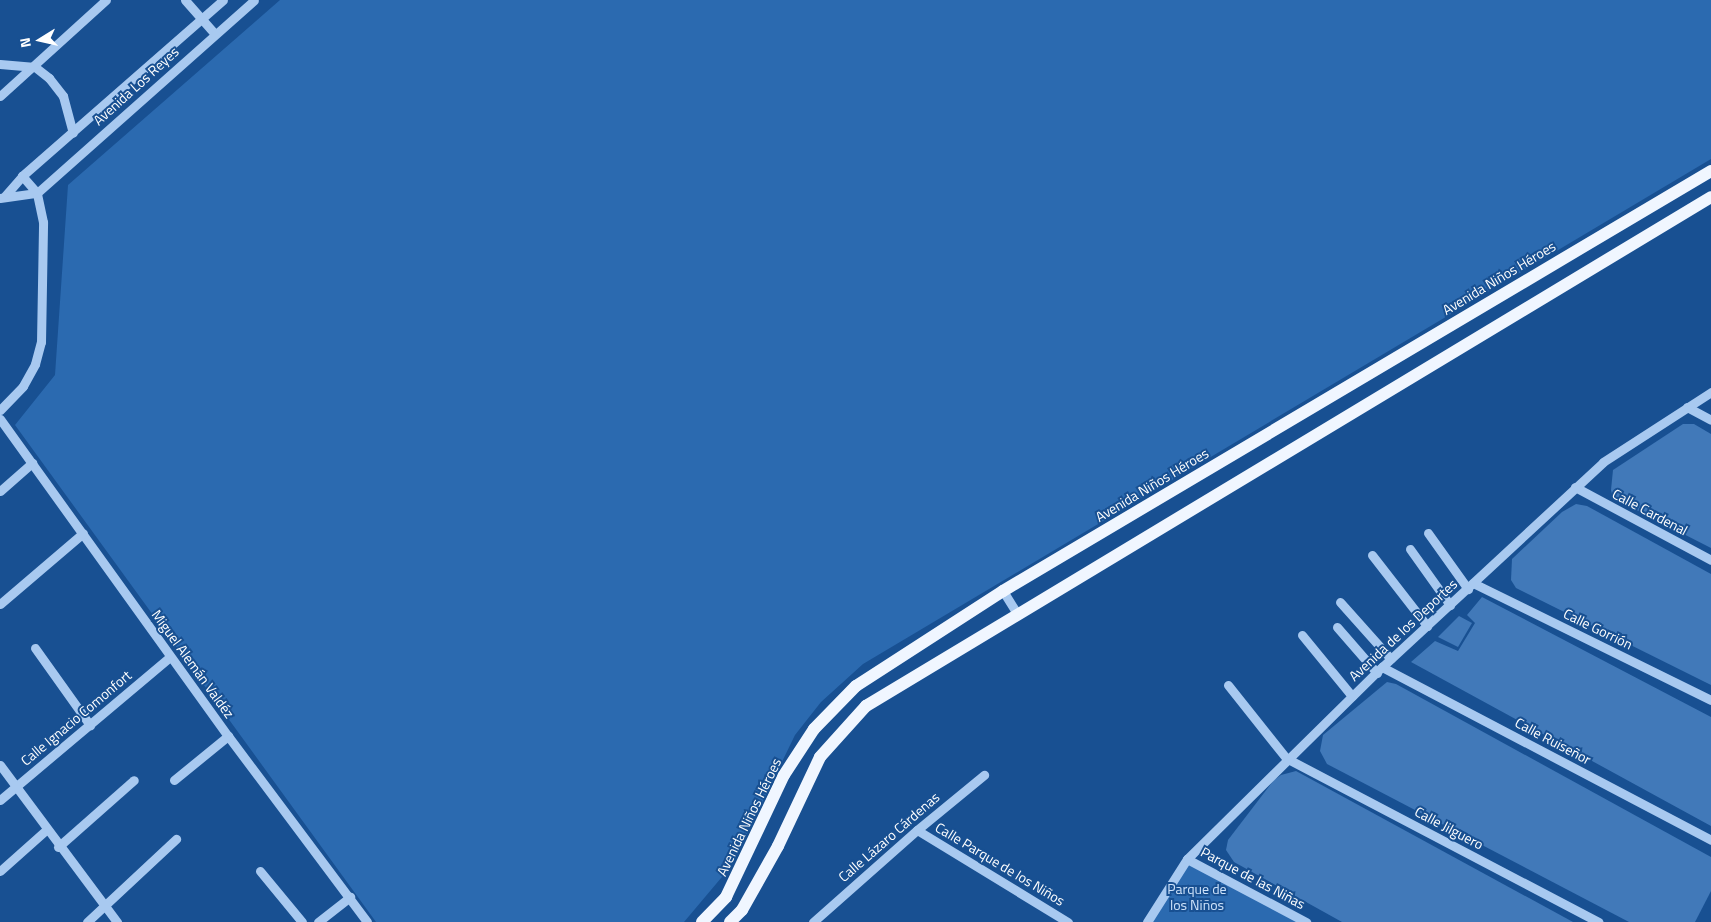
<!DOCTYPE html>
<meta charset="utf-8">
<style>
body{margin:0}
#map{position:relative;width:1711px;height:922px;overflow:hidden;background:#185092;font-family:"Titillium Web",sans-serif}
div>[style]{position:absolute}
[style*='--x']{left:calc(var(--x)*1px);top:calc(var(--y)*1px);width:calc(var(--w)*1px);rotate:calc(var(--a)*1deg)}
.green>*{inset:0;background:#2b6ab0}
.building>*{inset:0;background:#4179b9}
.minor>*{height:9px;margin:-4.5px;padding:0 4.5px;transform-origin:4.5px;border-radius:4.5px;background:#a8c9f0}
.major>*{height:12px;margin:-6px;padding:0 6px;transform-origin:6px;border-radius:6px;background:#f0f6ff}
span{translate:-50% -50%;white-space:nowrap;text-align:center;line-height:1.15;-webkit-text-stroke:4px #185092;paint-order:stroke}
.street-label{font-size:14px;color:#fff}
.park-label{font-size:14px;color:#cee3fb}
.north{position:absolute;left:15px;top:15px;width:50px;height:50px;-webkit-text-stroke:4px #185092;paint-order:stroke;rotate:260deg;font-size:14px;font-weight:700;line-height:20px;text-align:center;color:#fff}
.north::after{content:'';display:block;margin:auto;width:18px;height:22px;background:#fff;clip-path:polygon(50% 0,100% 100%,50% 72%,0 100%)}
</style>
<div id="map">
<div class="green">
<div style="clip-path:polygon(280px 0,1711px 0,1711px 159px,863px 664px,821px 702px,795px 735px,732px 865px,684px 922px,376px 922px,15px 425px,55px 375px,68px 185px)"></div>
<div style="clip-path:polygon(1189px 863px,1304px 922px,1150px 922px)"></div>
</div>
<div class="building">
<div style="clip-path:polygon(1683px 424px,1694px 424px,1711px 434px,1711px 548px,1613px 498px,1611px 490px,1613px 470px)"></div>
<div style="clip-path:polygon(1576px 504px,1587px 506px,1711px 574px,1711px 685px,1516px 588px,1511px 580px,1512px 559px,1562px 512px)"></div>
<div style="clip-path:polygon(1482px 597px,1711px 717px,1711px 826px,1411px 662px,1435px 641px,1458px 651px,1475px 623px,1467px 615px)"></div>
<div style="clip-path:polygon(1459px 616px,1472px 623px,1458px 647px,1438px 637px)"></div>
<div style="clip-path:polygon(1387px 682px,1396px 684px,1711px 857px,1711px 891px,1695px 922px,1629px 922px,1327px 764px,1320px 751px,1323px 735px)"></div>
<div style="clip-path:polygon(1296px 771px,1573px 922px,1342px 922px,1234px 862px,1226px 850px,1228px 840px,1274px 780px,1281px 775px)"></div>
</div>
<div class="minor">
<div style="--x:185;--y:0;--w:45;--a:48.6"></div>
<div style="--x:0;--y:64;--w:35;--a:5"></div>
<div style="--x:35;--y:67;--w:18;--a:38"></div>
<div style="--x:49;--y:78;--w:23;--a:52"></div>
<div style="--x:63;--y:96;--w:38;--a:75"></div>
<div style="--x:0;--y:96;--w:143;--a:-42.2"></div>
<div style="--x:4;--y:197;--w:28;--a:-49"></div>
<div style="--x:22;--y:176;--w:267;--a:-41.2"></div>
<div style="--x:0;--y:198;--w:37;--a:-8"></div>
<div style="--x:37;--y:193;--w:290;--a:-41.6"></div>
<div style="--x:1687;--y:407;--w:27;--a:28"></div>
<div style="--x:0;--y:410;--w:33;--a:-46"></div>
<div style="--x:23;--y:386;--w:25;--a:-61"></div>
<div style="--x:35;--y:364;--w:23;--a:-75"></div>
<div style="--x:41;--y:342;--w:120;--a:-89"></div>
<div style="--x:43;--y:222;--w:30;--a:-102"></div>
<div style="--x:37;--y:193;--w:23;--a:-131"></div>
<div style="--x:0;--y:419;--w:390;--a:54.3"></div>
<div style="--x:228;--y:736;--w:232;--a:53.2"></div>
<div style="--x:1575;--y:487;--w:154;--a:28.2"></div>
<div style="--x:0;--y:491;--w:43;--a:-41.2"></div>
<div style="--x:1428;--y:533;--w:69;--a:54.5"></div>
<div style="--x:1410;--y:549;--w:69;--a:54.5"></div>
<div style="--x:1372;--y:555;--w:90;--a:52.2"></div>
<div style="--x:1473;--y:583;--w:265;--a:26.2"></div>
<div style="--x:1003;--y:591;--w:28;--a:58"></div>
<div style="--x:1340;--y:602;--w:76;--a:48.2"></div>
<div style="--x:0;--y:604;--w:109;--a:-40.5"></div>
<div style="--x:1337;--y:627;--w:61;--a:49"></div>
<div style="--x:1302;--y:635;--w:79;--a:50.7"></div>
<div style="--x:35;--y:648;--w:95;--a:54.5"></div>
<div style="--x:1382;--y:667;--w:372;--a:27.7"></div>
<div style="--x:1228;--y:685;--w:93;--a:51.5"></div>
<div style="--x:1286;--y:758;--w:353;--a:27.7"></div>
<div style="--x:0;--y:765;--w:196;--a:53.3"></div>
<div style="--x:174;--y:780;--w:70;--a:-39.2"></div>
<div style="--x:0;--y:800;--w:222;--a:-40.1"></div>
<div style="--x:917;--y:830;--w:177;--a:31.4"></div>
<div style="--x:58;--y:847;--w:101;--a:-41.4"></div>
<div style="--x:1187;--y:859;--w:135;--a:27.9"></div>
<div style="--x:0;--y:871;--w:62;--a:-41.7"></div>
<div style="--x:260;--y:871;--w:66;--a:50.5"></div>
<div style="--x:87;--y:922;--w:122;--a:-43"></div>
<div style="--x:318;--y:922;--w:41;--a:-38"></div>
<div style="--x:813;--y:922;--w:139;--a:-41.5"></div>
<div style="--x:917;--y:830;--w:87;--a:-39.4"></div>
<div style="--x:1147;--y:922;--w:75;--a:-57.6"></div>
<div style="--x:1187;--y:859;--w:274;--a:-44.6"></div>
<div style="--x:1382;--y:667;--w:301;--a:-42.8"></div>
<div style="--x:1603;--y:462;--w:129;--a:-32.9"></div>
</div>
<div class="major">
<div style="--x:702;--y:922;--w:35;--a:-46"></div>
<div style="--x:726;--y:897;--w:135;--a:-64.6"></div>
<div style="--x:784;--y:775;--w:55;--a:-56.9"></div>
<div style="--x:814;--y:729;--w:60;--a:-45.7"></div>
<div style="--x:856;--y:686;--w:175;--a:-32.9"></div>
<div style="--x:1003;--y:591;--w:823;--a:-30.68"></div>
<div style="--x:730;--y:922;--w:17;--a:-45"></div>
<div style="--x:742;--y:910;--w:73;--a:-60.6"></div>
<div style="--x:778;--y:846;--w:98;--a:-64.7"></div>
<div style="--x:820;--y:757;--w:69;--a:-48"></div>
<div style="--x:866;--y:706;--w:986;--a:-31.06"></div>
</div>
<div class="street-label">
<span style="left:136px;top:86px;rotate:-42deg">Avenida Los Reyes</span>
<span style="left:1499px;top:278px;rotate:-31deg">Avenida Niños Héroes</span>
<span style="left:1152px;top:485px;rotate:-31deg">Avenida Niños Héroes</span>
<span style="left:1650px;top:512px;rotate:28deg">Calle Cardenal</span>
<span style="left:1598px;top:629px;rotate:26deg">Calle Gorrión</span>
<span style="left:1403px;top:630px;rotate:-43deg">Avenida de los Deportes</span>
<span style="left:193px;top:664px;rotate:54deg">Miguel Alemán Valdéz</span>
<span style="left:76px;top:718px;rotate:-40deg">Calle Ignacio Comonfort</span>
<span style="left:1553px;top:741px;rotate:28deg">Calle Ruiseñor</span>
<span style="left:749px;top:817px;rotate:-64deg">Avenida Niños Héroes</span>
<span style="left:1449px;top:828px;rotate:28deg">Calle Jilguero</span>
<span style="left:889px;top:837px;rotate:-41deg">Calle Lázaro Cárdenas</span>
<span style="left:1000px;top:864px;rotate:31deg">Calle Parque de los Niños</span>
<span style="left:1253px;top:878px;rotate:28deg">Parque de las Niñas</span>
</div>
<div class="park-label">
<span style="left:1197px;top:897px">Parque de<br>los Niños</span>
</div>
<div class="north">N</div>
</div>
